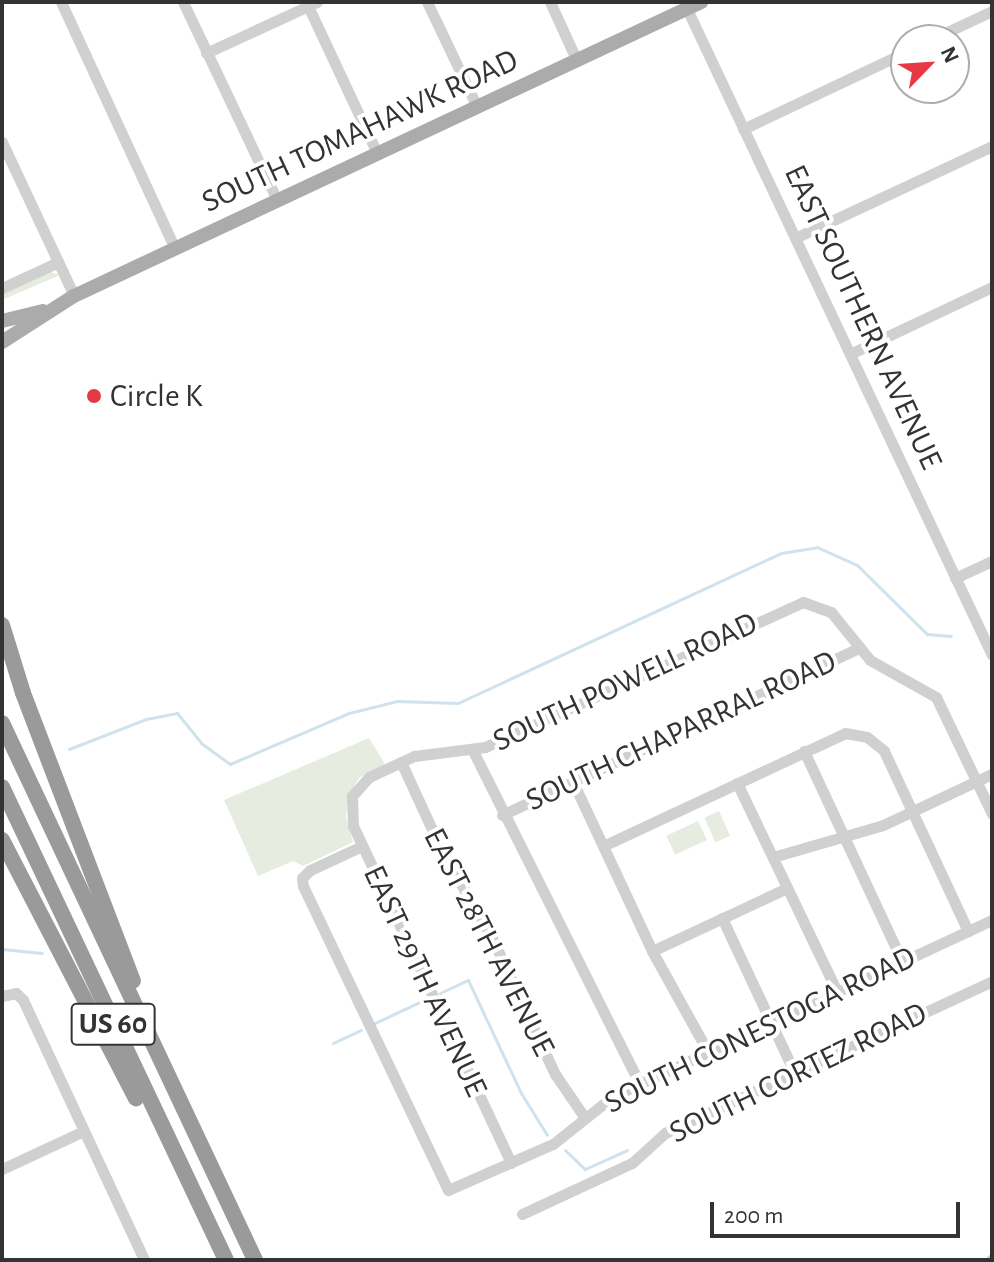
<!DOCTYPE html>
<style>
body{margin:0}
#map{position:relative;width:994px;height:1262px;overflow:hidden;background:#fff;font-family:"Alegreya Sans",sans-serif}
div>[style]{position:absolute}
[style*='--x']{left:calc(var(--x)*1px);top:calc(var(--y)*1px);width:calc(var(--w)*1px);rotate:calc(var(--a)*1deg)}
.green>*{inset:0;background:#e6ecdf;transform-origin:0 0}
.stream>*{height:3px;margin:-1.5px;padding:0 1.5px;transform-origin:1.5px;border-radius:1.5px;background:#cfe2ee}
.minor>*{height:11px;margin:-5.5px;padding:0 5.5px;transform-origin:5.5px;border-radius:5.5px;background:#d0d0d0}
.major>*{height:14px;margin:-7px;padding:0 7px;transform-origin:7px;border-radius:7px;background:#ababab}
.highway>*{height:16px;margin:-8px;padding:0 8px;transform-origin:8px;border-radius:8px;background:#9a9a9a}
.dots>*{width:22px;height:22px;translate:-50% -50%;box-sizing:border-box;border:4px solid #fff;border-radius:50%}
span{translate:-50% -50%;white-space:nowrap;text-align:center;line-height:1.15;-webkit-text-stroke:8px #fff;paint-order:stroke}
.shield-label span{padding:2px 6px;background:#fff;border:2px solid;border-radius:6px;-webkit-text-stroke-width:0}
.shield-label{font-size:30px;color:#333;font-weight:700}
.street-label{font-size:32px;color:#333}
.poi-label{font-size:32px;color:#333}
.left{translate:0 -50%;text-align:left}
.frame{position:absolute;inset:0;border:4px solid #333;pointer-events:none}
.north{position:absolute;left:890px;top:24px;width:80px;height:80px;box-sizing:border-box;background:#fff;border:2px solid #adadad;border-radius:50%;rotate:65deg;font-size:22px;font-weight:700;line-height:32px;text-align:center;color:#333}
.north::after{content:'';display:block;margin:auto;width:28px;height:36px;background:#e63946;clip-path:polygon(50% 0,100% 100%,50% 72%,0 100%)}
.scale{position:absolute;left:710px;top:1202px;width:250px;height:36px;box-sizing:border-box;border:4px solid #333;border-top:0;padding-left:10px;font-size:24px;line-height:28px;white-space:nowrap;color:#333;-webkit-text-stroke:6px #fff;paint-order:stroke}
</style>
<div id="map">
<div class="green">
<div style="clip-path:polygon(50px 272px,60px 275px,2px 300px,2px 294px)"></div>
<div style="clip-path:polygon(369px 738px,385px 764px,359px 778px,348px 796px,346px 818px,353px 842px,303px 866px,293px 861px,258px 876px,224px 800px)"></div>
<div style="left:719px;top:811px;width:27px;height:16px;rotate:66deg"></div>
<div style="left:698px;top:821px;width:21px;height:35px;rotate:65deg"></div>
</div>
<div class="stream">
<div style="--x:991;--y:632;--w:1;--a:-45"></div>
<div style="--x:69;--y:749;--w:83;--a:-21.3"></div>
<div style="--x:146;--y:719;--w:32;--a:-11"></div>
<div style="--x:177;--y:713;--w:38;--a:51"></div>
<div style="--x:201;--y:743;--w:36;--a:36"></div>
<div style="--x:230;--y:764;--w:129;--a:-23.2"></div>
<div style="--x:349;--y:713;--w:49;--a:-14"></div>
<div style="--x:397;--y:701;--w:61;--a:1.9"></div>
<div style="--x:458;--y:703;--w:356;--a:-24.9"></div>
<div style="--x:781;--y:553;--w:36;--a:-9"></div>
<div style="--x:817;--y:547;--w:44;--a:24.2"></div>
<div style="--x:857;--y:565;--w:98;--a:44.6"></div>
<div style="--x:927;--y:634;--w:24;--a:5"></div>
<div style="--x:2;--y:949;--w:40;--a:5.7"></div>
<div style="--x:440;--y:993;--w:31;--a:-25"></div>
<div style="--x:468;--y:980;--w:125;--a:64.9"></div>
<div style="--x:521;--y:1093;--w:49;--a:58.2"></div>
<div style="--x:375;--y:1023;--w:56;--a:-25.2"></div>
<div style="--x:333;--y:1043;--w:31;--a:-25"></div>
<div style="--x:565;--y:1150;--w:28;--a:44"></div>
<div style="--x:585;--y:1169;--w:46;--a:-24.3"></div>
</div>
<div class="minor">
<div style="--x:61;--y:2;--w:272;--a:65.2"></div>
<div style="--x:183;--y:2;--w:219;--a:64.6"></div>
<div style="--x:427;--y:2;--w:116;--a:64.5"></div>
<div style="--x:550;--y:2;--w:65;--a:65.4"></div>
<div style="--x:308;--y:6;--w:162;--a:64.9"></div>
<div style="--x:687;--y:9;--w:714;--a:64.73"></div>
<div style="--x:930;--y:40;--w:68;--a:-25.1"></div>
<div style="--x:206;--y:53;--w:122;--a:-24.7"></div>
<div style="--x:743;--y:129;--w:180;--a:-25.3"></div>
<div style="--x:2;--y:142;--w:170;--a:64.9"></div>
<div style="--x:795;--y:238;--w:217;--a:-25"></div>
<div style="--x:2;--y:288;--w:62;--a:-24.9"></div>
<div style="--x:850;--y:354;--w:157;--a:-25.3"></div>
<div style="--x:955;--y:578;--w:41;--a:-24.7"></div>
<div style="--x:473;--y:751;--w:373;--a:63.4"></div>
<div style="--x:804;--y:751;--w:232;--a:65"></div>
<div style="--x:401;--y:762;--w:96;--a:65.3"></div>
<div style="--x:441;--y:849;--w:105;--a:60.3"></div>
<div style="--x:493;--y:940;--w:148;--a:65.2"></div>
<div style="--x:555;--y:1074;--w:53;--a:55.7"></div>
<div style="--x:573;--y:782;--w:187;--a:64.9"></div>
<div style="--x:652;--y:951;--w:115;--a:61"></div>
<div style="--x:737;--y:783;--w:232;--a:64.4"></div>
<div style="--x:502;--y:815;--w:395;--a:-25.1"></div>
<div style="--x:362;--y:846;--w:57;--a:155.2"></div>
<div style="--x:310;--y:870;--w:11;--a:135"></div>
<div style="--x:302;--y:878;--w:8;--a:83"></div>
<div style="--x:303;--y:886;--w:337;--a:64.5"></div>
<div style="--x:448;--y:1190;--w:115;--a:-23.7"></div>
<div style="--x:553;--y:1144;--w:75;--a:-38.5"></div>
<div style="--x:612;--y:1097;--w:419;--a:-25"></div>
<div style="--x:603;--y:846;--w:267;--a:-25"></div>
<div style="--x:845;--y:733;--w:22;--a:10"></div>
<div style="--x:867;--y:737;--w:22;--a:39"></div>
<div style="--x:884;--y:751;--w:199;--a:65"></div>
<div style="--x:773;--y:857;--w:115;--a:-16.2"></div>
<div style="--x:883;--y:825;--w:120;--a:-25.1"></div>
<div style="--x:722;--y:918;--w:170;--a:64.9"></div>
<div style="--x:652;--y:951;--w:149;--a:-25"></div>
<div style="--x:2;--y:996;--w:14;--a:-12"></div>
<div style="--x:16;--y:993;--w:10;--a:45"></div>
<div style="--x:23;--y:1000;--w:287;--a:65"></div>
<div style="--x:511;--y:1163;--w:372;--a:-115.1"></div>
<div style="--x:353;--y:826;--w:30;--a:-92"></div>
<div style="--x:352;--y:796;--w:25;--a:-48"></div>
<div style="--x:369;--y:777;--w:50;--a:-25"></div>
<div style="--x:414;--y:756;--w:72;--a:-7.2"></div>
<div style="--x:485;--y:747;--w:349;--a:-24.5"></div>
<div style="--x:803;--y:602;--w:30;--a:20"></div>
<div style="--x:831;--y:612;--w:62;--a:50.9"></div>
<div style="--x:870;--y:660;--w:76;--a:29.3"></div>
<div style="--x:936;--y:697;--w:130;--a:64.4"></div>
<div style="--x:2;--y:1169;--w:90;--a:-24.9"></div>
<div style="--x:522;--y:1214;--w:121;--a:-24.9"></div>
<div style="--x:632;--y:1163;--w:45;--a:-42.3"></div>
<div style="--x:665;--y:1133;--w:361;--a:-24.9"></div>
<div style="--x:991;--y:1260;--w:1;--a:-45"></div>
</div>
<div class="major">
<div style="--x:2;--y:321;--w:42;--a:-13.7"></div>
<div style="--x:2;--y:342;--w:85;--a:-32.6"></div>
<div style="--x:74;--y:296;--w:693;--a:-25.12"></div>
</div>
<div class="highway">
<div style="--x:2;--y:625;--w:71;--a:72.8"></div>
<div style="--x:23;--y:693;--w:308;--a:69.1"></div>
<div style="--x:2;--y:723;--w:594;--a:64.77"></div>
<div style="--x:2;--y:787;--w:523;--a:64.66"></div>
<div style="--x:2;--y:840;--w:291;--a:62.6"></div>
</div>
<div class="dots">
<div style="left:94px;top:396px;background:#e63946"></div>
</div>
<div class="shield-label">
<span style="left:113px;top:1024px">US 60</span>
</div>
<div class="street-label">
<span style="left:360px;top:131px;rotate:-25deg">SOUTH TOMAHAWK ROAD</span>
<span style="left:863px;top:317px;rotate:65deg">EAST SOUTHERN AVENUE</span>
<span style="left:625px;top:682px;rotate:-25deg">SOUTH POWELL ROAD</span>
<span style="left:681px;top:731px;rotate:-25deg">SOUTH CHAPARRAL ROAD</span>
<span style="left:489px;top:942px;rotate:63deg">EAST 28TH AVENUE</span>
<span style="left:425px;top:981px;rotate:65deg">EAST 29TH AVENUE</span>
<span style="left:760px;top:1030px;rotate:-26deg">SOUTH CONESTOGA ROAD</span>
<span style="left:798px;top:1073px;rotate:-26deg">SOUTH CORTEZ ROAD</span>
</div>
<div class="poi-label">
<span class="left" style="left:110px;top:396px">Circle K</span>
</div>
<div class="frame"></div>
<div class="north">N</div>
<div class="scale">200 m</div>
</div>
